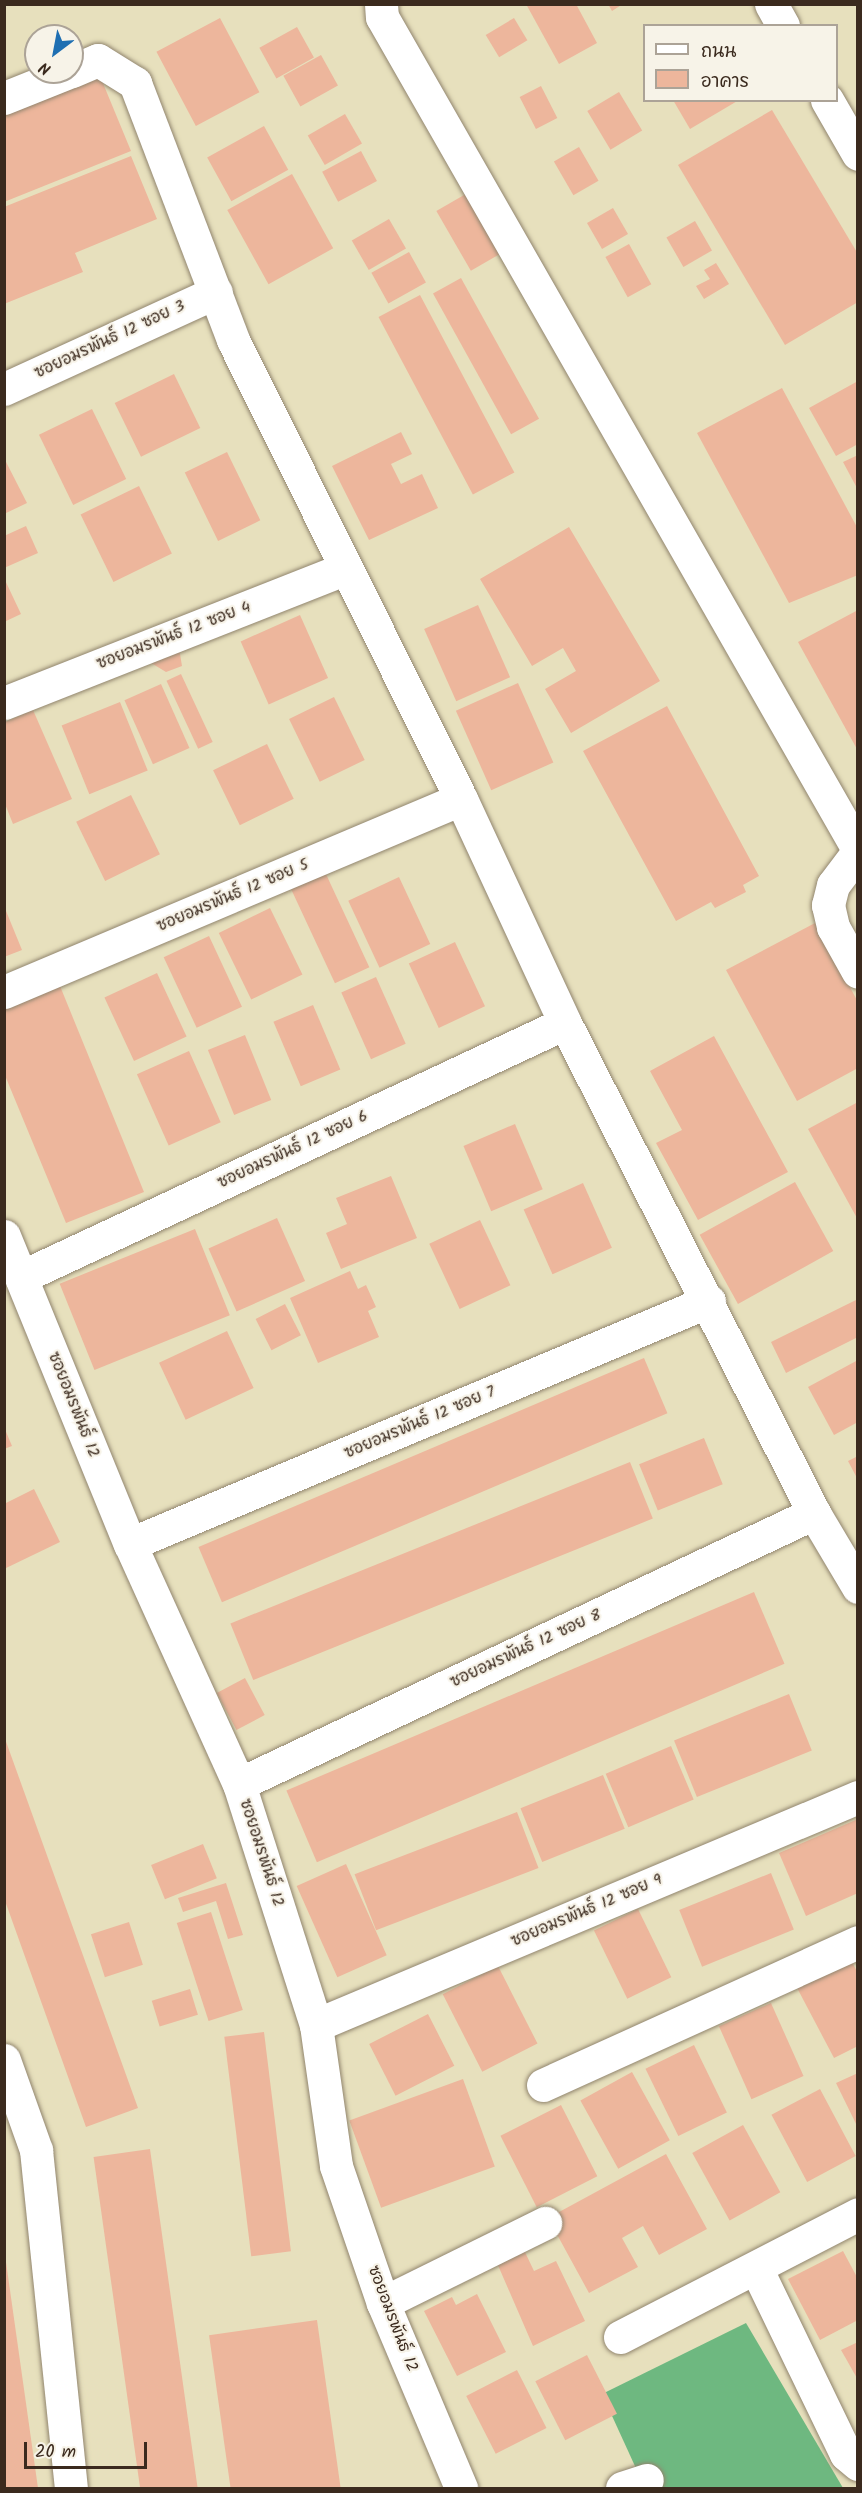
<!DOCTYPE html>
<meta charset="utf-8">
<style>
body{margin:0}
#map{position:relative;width:862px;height:2493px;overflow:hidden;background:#e7e0bd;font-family:Kalam,"Playpen Sans Thai",sans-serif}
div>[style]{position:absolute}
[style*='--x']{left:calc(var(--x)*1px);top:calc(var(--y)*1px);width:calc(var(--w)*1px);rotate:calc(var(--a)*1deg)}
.forest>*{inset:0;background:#6eb880}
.building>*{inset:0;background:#edb69c;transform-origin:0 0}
.roads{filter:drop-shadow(0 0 2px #91856e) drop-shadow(0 0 2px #91856e)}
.minor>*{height:33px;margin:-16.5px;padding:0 16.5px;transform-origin:16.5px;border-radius:16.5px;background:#fff}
span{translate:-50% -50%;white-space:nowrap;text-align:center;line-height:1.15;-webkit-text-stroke:4.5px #f7f3e8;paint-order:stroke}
.street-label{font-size:16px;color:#3b2a1e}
.frame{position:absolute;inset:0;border:6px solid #3b2a1e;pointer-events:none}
.legend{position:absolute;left:643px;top:24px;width:195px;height:78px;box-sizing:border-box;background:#f7f3e8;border:2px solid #aca397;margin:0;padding:8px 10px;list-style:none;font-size:18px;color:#3b2a1e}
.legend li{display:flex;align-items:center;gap:12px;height:30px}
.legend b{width:30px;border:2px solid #aca397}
.north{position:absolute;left:24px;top:24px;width:60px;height:60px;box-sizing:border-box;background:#f7f3e8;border:2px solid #aca397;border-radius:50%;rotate:212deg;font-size:16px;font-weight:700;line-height:24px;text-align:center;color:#3b2a1e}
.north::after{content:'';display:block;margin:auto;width:21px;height:27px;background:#1f6fb2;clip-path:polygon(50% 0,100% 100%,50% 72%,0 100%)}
.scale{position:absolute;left:24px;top:2442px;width:123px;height:27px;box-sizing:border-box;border:3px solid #3b2a1e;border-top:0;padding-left:8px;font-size:18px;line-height:21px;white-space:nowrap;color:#3b2a1e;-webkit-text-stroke:4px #f7f3e8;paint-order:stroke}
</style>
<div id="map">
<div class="forest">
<div style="clip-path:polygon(746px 2323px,843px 2488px,645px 2488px,602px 2394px)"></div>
</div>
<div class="building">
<div style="clip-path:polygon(526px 4px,576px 4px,597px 43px,559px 64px)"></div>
<div style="clip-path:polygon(608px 4px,623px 4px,612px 11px)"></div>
<div style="left:220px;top:18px;width:84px;height:72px;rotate:62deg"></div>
<div style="left:514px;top:18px;width:26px;height:33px;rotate:59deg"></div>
<div style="left:297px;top:27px;width:35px;height:43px;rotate:61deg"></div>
<div style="left:321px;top:55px;width:35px;height:43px;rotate:61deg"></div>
<div style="clip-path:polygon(100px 76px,131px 151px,4px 202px,4px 114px)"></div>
<div style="left:541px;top:86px;width:36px;height:24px;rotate:63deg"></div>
<div style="left:619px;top:92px;width:45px;height:37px;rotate:59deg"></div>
<div style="clip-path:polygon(673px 100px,739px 100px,690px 129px)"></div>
<div style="clip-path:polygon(772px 110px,858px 254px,858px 302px,785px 345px,678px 165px)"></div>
<div style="left:345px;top:114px;width:34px;height:43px;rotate:60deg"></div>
<div style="left:264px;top:126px;width:50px;height:65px;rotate:61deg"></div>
<div style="left:579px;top:147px;width:39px;height:29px;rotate:60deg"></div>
<div style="left:361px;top:151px;width:34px;height:44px;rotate:62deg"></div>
<div style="clip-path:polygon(131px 156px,157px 219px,75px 253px,83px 272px,4px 304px,4px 207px)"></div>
<div style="left:292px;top:174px;width:85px;height:74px;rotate:61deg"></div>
<div style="left:471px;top:191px;width:69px;height:40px;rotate:60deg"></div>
<div style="left:613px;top:208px;width:30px;height:30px;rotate:60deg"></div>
<div style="left:389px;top:219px;width:34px;height:43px;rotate:60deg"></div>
<div style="left:695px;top:221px;width:34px;height:33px;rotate:60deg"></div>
<div style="left:629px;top:244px;width:46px;height:27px;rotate:61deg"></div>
<div style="left:409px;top:252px;width:35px;height:43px;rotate:61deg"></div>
<div style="clip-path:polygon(716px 263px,729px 284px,704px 299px,696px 286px,710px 279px,704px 270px)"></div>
<div style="left:461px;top:278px;width:161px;height:32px;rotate:61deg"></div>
<div style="left:420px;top:295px;width:201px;height:47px;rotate:62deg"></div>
<div style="left:174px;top:374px;width:60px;height:66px;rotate:64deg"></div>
<div style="clip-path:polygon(858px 381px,858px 444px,836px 456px,809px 408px)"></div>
<div style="clip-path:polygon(782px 388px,858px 529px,858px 575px,789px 603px,697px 433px)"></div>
<div style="left:92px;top:409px;width:78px;height:59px;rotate:64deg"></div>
<div style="clip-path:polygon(401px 432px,412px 454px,391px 464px,401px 484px,422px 474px,438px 508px,369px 540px,332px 466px)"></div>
<div style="left:227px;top:452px;width:76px;height:47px;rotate:64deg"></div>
<div style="clip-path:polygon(858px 455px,858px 490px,843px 462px)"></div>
<div style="clip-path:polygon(4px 458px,27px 503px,4px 514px)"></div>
<div style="left:139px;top:486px;width:75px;height:65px;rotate:64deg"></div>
<div style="clip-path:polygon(26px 526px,38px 553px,4px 568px,4px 536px)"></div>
<div style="clip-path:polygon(569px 527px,660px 681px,571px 733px,545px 689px,576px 671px,563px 648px,532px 666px,480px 579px)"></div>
<div style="clip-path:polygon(4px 578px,21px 614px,4px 622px)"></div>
<div style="left:478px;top:605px;width:79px;height:59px;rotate:66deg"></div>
<div style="clip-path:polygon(858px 610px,858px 751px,798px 642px)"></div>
<div style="left:300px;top:615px;width:69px;height:65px;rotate:66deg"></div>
<div style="clip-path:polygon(179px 648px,182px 666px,166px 672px,143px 658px)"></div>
<div style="left:181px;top:674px;width:75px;height:16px;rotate:65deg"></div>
<div style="left:518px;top:683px;width:87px;height:68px;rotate:66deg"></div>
<div style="left:161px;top:684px;width:70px;height:40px;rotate:66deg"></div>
<div style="left:334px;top:697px;width:70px;height:50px;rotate:64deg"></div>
<div style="left:120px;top:702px;width:74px;height:63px;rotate:68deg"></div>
<div style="clip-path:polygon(667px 706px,759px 876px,743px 885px,746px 892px,715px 908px,711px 902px,676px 921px,583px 751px)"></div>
<div style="clip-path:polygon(33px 710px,72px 799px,13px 824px,5px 804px,5px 722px)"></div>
<div style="left:267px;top:744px;width:61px;height:60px;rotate:64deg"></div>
<div style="left:131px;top:795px;width:66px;height:61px;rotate:64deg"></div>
<div style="left:325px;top:872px;width:105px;height:38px;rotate:65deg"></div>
<div style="left:399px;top:877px;width:74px;height:56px;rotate:65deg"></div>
<div style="clip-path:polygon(4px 906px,22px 950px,4px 957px)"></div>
<div style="left:270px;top:908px;width:74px;height:57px;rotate:64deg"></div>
<div style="clip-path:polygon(815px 923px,858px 1002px,858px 1068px,797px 1101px,726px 970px)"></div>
<div style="left:209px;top:936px;width:78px;height:50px;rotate:65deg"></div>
<div style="left:455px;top:942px;width:71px;height:51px;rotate:65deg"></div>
<div style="left:157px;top:973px;width:70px;height:58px;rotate:65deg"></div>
<div style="left:376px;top:977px;width:73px;height:38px;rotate:66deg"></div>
<div style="clip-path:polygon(60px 986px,144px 1192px,66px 1223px,4px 1073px,4px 1009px)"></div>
<div style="left:313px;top:1005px;width:70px;height:43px;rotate:67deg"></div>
<div style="left:245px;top:1035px;width:70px;height:40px;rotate:68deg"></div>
<div style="clip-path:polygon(714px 1036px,788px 1172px,698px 1220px,656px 1143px,682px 1130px,650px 1071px)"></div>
<div style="left:189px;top:1051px;width:78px;height:57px;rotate:66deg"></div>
<div style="clip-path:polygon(858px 1102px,858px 1220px,808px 1129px)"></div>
<div style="left:515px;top:1124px;width:71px;height:56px;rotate:67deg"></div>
<div style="clip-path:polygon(391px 1176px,417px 1238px,341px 1269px,326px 1233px,347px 1224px,336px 1198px)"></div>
<div style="left:795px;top:1182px;width:79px;height:109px;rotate:61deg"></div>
<div style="left:583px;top:1183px;width:71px;height:65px;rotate:66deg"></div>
<div style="left:277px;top:1218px;width:69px;height:75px;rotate:66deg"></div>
<div style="left:480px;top:1220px;width:72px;height:56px;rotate:65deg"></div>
<div style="left:195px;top:1229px;width:93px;height:146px;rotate:68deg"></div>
<div style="clip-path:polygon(350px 1271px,358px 1289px,366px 1285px,376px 1307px,368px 1311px,379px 1337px,318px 1363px,290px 1298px)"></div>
<div style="clip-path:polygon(858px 1299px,858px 1337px,786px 1373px,771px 1342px)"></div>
<div style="left:285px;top:1304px;width:35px;height:33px;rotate:63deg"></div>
<div style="left:227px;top:1331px;width:63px;height:75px;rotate:65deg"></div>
<div style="left:644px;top:1358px;width:60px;height:484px;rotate:67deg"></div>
<div style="clip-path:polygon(858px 1360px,858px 1422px,834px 1435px,808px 1387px)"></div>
<div style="clip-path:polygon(4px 1427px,12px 1446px,4px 1449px)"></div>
<div style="left:704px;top:1438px;width:50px;height:70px;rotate:68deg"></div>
<div style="clip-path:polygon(858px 1456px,858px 1480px,848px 1461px)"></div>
<div style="left:630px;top:1462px;width:61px;height:431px;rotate:68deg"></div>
<div style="clip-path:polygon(34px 1489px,60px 1542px,4px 1569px,4px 1504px)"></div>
<div style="left:754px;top:1592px;width:78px;height:508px;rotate:67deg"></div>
<div style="left:245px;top:1678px;width:42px;height:32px;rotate:62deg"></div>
<div style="left:789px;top:1694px;width:61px;height:124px;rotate:68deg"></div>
<div style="clip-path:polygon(4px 1736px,138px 2108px,86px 2127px,4px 1898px)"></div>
<div style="left:671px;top:1746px;width:58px;height:71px;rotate:67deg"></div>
<div style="left:603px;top:1775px;width:58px;height:89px;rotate:68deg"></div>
<div style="left:517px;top:1812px;width:60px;height:174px;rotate:69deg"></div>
<div style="clip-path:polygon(858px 1819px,858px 1893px,806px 1916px,779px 1853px)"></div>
<div style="left:203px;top:1844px;width:37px;height:56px;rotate:68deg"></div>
<div style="left:346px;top:1864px;width:100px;height:54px;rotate:66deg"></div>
<div style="left:771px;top:1873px;width:61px;height:99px;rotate:68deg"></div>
<div style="clip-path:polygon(226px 1883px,243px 1935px,228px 1939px,216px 1901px,183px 1912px,178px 1898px)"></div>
<div style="left:638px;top:1909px;width:76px;height:49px;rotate:64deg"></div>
<div style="left:211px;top:1912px;width:103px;height:36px;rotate:72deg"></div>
<div style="left:129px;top:1922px;width:45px;height:40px;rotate:72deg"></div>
<div style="clip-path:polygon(849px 1957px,858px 1973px,858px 2046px,834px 2058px,795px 1984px)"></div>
<div style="left:498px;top:1966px;width:87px;height:62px;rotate:63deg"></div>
<div style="left:190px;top:1989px;width:27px;height:40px;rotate:73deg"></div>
<div style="left:771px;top:2003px;width:80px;height:57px;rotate:66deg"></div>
<div style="left:428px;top:2014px;width:58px;height:66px;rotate:63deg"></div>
<div style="left:264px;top:2032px;width:221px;height:40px;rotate:83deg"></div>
<div style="left:694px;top:2045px;width:75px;height:54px;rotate:64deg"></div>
<div style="left:632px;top:2072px;width:78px;height:59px;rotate:61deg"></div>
<div style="clip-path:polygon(858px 2073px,858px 2128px,836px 2083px)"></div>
<div style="left:463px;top:2079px;width:93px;height:121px;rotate:70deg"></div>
<div style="left:820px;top:2089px;width:76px;height:55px;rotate:62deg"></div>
<div style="left:561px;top:2105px;width:80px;height:68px;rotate:63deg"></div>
<div style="left:743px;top:2125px;width:77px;height:58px;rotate:61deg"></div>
<div style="left:150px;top:2149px;width:342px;height:57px;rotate:82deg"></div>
<div style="clip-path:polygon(666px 2154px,707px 2229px,659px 2255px,643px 2226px,622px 2238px,638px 2267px,589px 2293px,548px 2218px)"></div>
<div style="clip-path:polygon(524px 2250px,534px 2271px,556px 2261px,585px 2321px,533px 2346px,497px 2263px)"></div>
<div style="clip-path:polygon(843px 2251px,858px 2279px,858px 2320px,820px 2340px,788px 2279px)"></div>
<div style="clip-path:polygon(4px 2262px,6px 2262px,38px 2488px,4px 2488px)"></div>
<div style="clip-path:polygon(477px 2294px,506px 2352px,457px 2376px,424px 2311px,452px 2297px,456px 2305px)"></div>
<div style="left:317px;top:2320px;width:170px;height:109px;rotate:82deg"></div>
<div style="clip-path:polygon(858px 2342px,858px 2380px,841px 2350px)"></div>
<div style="left:587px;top:2355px;width:66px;height:58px;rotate:63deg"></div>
<div style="left:517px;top:2370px;width:65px;height:57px;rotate:63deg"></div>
</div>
<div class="roads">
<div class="minor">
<div style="--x:381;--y:4;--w:13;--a:86"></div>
<div style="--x:382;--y:17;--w:959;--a:60.23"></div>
<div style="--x:771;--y:4;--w:25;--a:61"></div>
<div style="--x:72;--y:71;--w:28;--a:-23"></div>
<div style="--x:98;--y:60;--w:44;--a:31.9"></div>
<div style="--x:135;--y:83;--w:275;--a:69.1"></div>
<div style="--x:233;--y:340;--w:513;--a:63.58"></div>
<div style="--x:461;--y:799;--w:247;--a:65.1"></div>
<div style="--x:565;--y:1023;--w:550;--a:63.06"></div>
<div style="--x:814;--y:1513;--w:86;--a:59.3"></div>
<div style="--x:4;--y:98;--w:70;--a:-21.8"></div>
<div style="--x:827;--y:100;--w:62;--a:60.1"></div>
<div style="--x:4;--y:389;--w:233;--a:-24.6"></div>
<div style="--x:4;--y:703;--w:365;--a:-21.5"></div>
<div style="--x:858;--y:852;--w:41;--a:127.1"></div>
<div style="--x:833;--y:885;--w:21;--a:104"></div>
<div style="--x:828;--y:905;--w:23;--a:77"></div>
<div style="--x:833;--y:927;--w:51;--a:60.9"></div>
<div style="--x:4;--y:992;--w:496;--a:-22.9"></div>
<div style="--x:4;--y:1236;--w:333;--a:67.8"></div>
<div style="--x:130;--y:1544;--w:264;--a:65.6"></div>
<div style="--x:239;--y:1784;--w:253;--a:72.3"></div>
<div style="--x:316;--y:2025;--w:142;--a:81.9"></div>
<div style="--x:336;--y:2166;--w:145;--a:71.1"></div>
<div style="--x:383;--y:2303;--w:201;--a:67.1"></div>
<div style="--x:21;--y:1277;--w:600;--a:-25.03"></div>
<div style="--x:130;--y:1544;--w:628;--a:-22.77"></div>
<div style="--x:239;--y:1784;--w:636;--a:-25.23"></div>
<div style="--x:316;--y:2025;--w:588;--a:-22.81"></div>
<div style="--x:4;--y:2060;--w:96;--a:70.4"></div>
<div style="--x:36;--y:2150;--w:340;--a:84.1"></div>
<div style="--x:543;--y:2085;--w:346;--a:-24.4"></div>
<div style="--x:757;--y:2270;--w:204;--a:64.2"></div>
<div style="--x:846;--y:2454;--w:16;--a:40"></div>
<div style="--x:383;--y:2303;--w:181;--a:-26.3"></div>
<div style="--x:620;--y:2337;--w:268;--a:-27.3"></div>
<div style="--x:622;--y:2488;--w:26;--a:-18"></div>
</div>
</div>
<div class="street-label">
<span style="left:110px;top:340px;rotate:-25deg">ซอยอมรพันธ์ 12 ซอย 3</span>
<span style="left:174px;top:636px;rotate:-21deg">ซอยอมรพันธ์ 12 ซอย 4</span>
<span style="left:233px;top:896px;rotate:-23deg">ซอยอมรพันธ์ 12 ซอย 5</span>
<span style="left:293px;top:1150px;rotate:-25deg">ซอยอมรพันธ์ 12 ซอย 6</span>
<span style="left:73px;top:1405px;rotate:68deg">ซอยอมรพันธ์ 12</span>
<span style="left:420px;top:1423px;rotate:-23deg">ซอยอมรพันธ์ 12 ซอย 7</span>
<span style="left:526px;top:1649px;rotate:-25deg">ซอยอมรพันธ์ 12 ซอย 8</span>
<span style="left:261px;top:1853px;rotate:72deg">ซอยอมรพันธ์ 12</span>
<span style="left:587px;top:1911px;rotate:-23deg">ซอยอมรพันธ์ 12 ซอย 9</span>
<span style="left:392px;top:2319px;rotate:69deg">ซอยอมรพันธ์ 12</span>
</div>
<div class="frame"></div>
<ul class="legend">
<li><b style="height:8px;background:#fff"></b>ถนน</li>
<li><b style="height:16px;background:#edb69c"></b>อาคาร</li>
</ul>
<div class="north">N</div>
<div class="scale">20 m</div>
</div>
